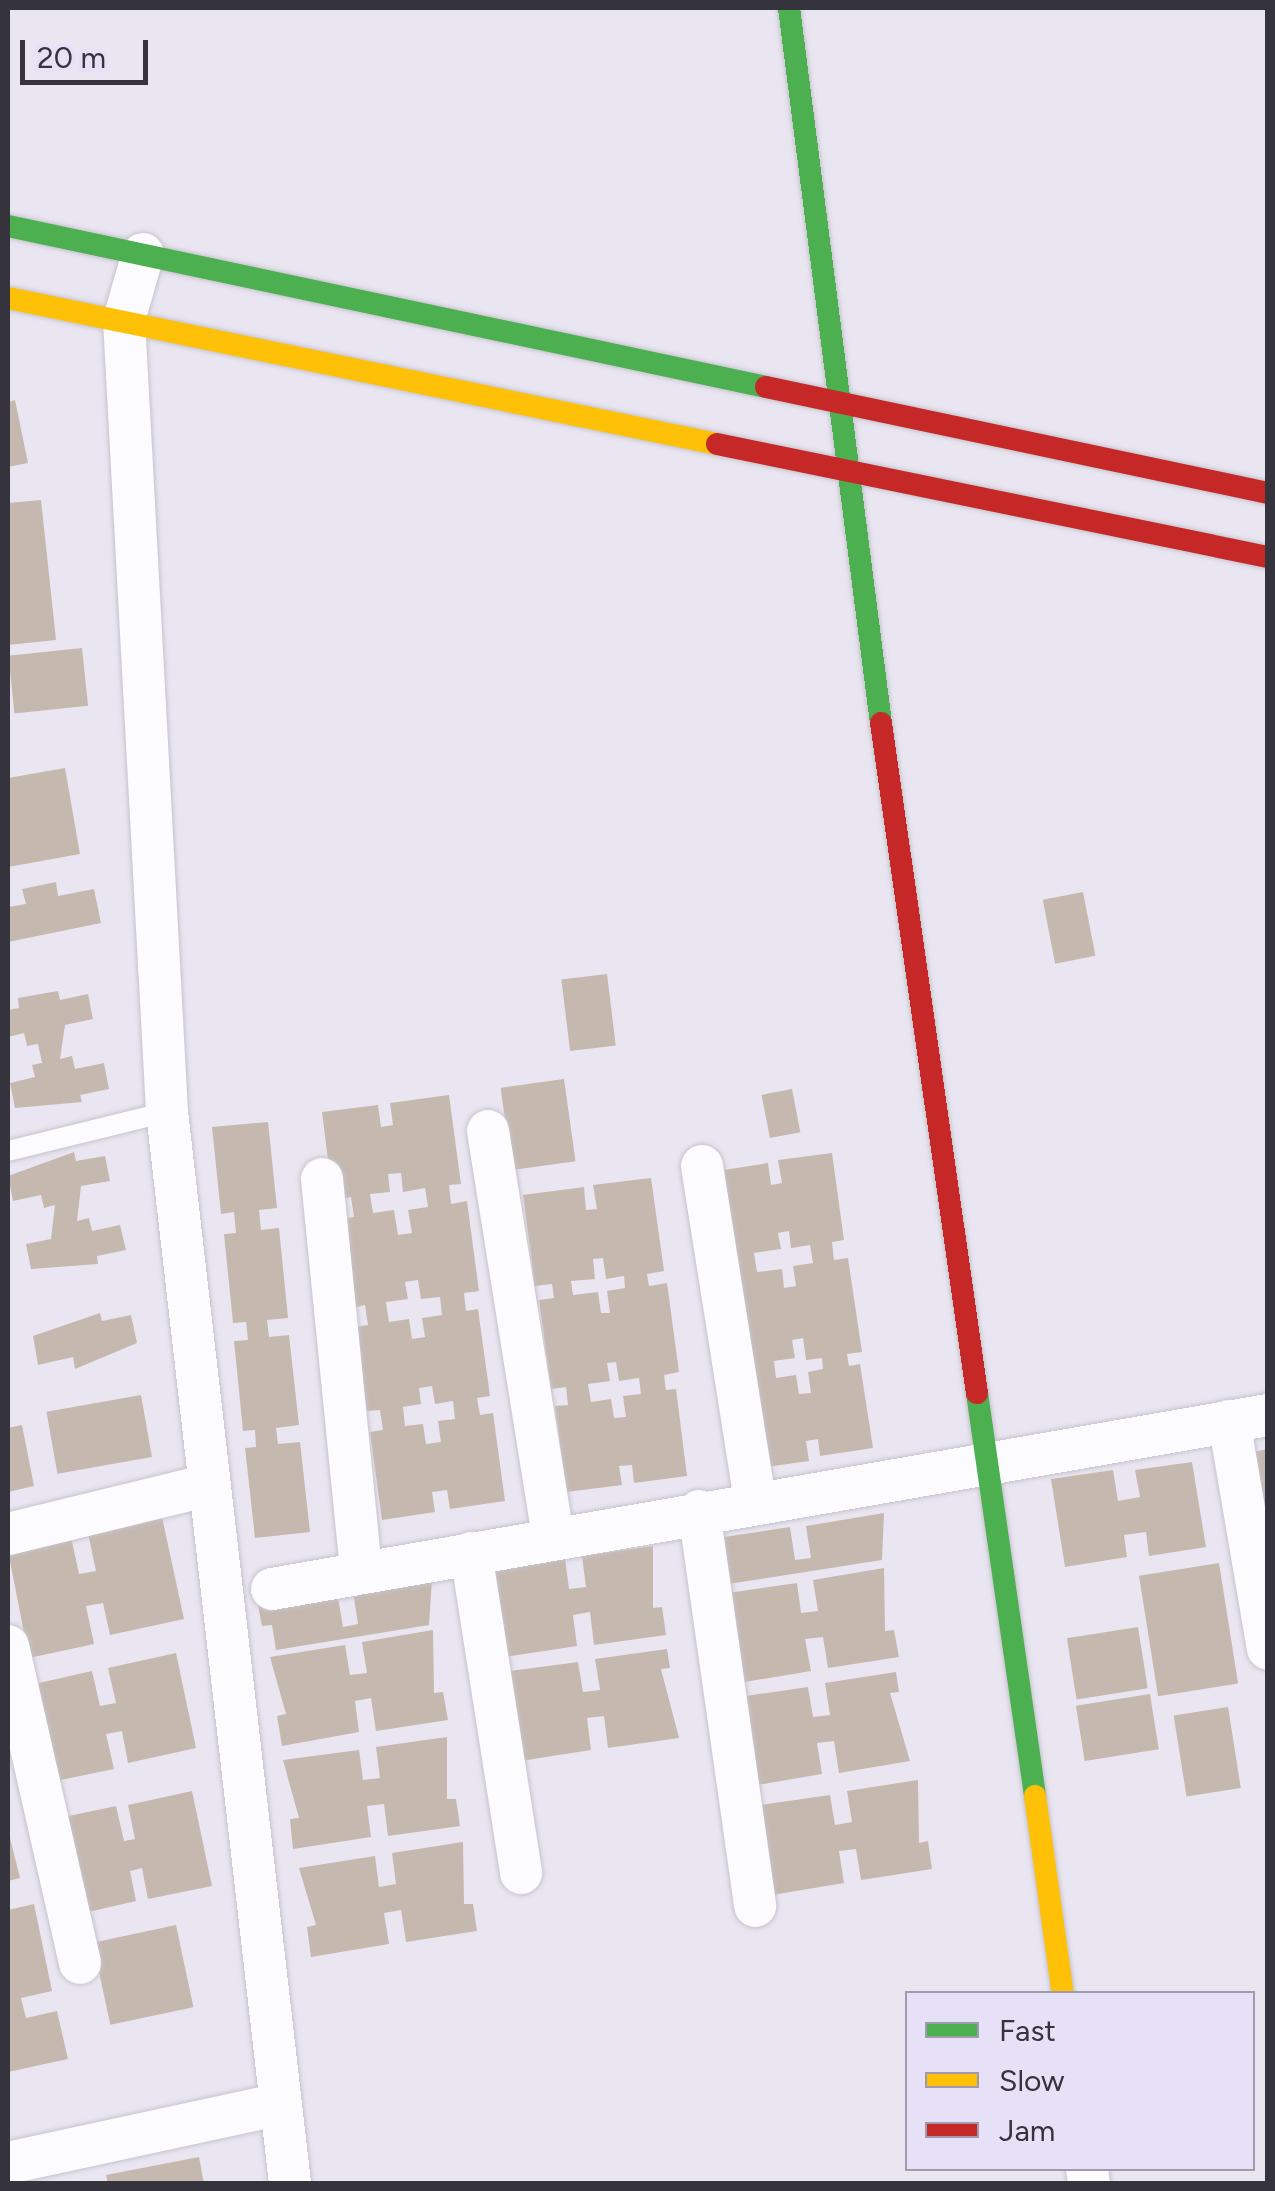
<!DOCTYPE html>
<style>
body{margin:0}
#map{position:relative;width:1275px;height:2191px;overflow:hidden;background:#e9e6f2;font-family:Figtree,sans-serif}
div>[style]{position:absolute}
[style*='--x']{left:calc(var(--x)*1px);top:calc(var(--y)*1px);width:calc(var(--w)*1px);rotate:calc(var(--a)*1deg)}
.building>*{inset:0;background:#c5b8af;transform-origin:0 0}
.roads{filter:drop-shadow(0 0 2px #c6c3cc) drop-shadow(0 0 2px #c6c3cc)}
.lane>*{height:20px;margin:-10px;padding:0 10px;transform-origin:10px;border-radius:10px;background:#fcfbfd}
.street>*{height:42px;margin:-21px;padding:0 21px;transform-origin:21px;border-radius:21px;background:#fcfbfd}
.fast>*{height:22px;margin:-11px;padding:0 11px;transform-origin:11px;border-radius:11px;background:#4caf50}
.slow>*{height:22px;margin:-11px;padding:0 11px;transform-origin:11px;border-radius:11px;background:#ffc107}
.jam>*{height:22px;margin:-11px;padding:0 11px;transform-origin:11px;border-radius:11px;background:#c62828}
span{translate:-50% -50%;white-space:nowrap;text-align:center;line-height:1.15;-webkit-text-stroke:8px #e7e1f7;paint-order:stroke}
.frame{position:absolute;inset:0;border:10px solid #35333c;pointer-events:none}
.legend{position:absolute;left:905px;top:1991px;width:350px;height:180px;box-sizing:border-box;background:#e7e1f7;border:2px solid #a09bac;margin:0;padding:12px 18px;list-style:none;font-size:30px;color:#35333c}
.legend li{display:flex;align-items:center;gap:20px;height:50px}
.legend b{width:50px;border:2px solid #a09bac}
.scale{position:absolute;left:20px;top:40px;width:128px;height:45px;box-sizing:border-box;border:5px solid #35333c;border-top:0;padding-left:12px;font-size:30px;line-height:35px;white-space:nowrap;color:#35333c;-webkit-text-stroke:8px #e7e1f7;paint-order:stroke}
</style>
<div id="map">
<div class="building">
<div style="clip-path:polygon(15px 400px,28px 463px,8px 467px,8px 402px)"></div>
<div style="clip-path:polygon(41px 500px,56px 640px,8px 645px,8px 503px)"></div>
<div style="left:82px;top:648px;width:58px;height:74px;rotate:84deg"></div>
<div style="clip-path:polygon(65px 768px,80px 854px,8px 867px,8px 778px)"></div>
<div style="clip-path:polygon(56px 882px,58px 896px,94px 889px,101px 923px,8px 942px,8px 907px,26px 904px,22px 889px)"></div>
<div style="left:1083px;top:892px;width:65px;height:41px;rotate:79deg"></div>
<div style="left:607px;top:974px;width:72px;height:46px;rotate:83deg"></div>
<div style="clip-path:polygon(58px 991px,60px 1000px,88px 994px,93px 1019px,65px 1025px,60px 1059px,72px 1056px,75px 1069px,104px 1063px,109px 1089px,80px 1095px,82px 1102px,15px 1108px,10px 1083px,35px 1077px,32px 1065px,42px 1063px,38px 1044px,27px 1046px,24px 1033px,8px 1037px,8px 1010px,19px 1008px,18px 998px)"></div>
<div style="left:564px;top:1079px;width:83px;height:64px;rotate:82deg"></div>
<div style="left:792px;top:1089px;width:44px;height:31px;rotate:79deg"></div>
<div style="clip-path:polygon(evenodd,449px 1095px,461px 1184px,449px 1185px,451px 1204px,467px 1201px,479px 1291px,464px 1293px,466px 1311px,478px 1309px,490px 1396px,477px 1398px,480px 1415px,493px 1413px,505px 1501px,450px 1509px,447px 1490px,432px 1492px,435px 1512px,382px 1520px,370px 1432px,383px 1430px,380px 1410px,367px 1411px,355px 1327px,368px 1325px,365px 1305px,352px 1308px,339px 1219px,354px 1217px,351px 1197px,333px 1200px,322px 1112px,378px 1105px,381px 1127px,393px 1125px,390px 1103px,449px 1095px,401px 1173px,403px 1192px,425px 1188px,428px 1207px,408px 1210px,412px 1233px,398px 1235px,394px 1210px,373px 1213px,370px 1194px,390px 1192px,388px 1174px,401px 1173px,449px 1095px,418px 1280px,421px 1299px,440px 1297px,442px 1315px,422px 1318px,425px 1337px,412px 1339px,409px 1319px,389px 1322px,386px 1302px,408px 1299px,405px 1282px,418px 1280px,449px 1095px,432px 1386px,435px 1404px,453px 1401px,455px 1419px,438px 1421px,441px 1442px,426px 1444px,423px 1424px,405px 1426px,403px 1407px,421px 1404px,419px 1388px,432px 1386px)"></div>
<div style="clip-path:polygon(268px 1122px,277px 1208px,259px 1210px,261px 1230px,279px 1228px,288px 1318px,267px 1320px,269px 1337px,289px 1335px,299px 1425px,276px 1428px,278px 1444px,300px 1442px,310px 1532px,255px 1538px,245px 1448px,256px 1447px,255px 1430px,243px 1431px,234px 1341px,248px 1340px,246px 1322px,233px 1323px,224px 1234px,236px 1233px,234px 1212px,221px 1214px,212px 1127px)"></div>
<div style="clip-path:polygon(74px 1152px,76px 1161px,105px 1156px,110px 1181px,81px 1186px,77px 1221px,89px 1218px,92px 1231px,120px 1225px,126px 1250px,97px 1256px,98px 1264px,31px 1269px,26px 1244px,51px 1239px,55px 1205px,44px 1208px,41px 1195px,13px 1201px,8px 1176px)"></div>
<div style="clip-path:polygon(evenodd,832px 1153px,844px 1240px,832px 1242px,834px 1260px,848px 1258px,862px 1352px,847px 1354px,849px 1366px,860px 1364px,873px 1448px,820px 1456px,818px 1439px,806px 1441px,809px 1461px,751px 1469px,711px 1172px,768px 1163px,771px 1185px,782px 1183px,778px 1160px,832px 1153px,789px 1231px,791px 1248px,810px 1245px,813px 1263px,793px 1266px,796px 1286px,784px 1288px,782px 1269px,757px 1272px,754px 1253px,781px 1249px,778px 1233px,789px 1231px,832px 1153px,803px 1338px,806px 1360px,822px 1358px,823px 1369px,808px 1372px,811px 1393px,799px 1394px,796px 1375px,776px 1378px,774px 1361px,795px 1358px,792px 1340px,803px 1338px)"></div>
<div style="clip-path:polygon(evenodd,651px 1178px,664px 1271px,647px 1274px,649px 1286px,667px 1283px,679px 1372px,664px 1375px,666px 1390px,676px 1389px,687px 1476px,634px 1483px,632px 1465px,619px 1466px,622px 1485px,566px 1492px,555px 1406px,568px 1405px,566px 1387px,551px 1389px,539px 1300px,554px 1298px,552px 1284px,535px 1286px,523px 1195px,584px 1187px,586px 1210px,597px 1209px,593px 1185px,651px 1178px,603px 1258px,606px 1279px,624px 1276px,625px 1288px,607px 1291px,610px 1313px,601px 1313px,598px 1292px,573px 1295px,571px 1281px,595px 1279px,593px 1259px,603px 1258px,651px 1178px,616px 1362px,619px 1381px,639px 1378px,641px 1394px,623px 1396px,626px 1417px,614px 1418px,611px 1399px,591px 1402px,588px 1384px,610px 1381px,607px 1363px,616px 1362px)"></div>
<div style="clip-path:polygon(100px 1313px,102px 1321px,131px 1315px,137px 1343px,75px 1369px,73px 1357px,38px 1365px,33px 1336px)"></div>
<div style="left:141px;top:1395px;width:63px;height:96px;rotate:80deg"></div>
<div style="clip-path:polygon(22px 1425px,34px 1486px,8px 1492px,8px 1428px)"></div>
<div style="clip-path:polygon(1268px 1449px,1268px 1535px,1248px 1453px)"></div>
<div style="clip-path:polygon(1192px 1462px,1206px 1547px,1149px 1556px,1146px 1532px,1124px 1535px,1127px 1557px,1065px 1567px,1051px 1479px,1113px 1470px,1118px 1501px,1140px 1497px,1135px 1470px)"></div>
<div style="clip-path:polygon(884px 1513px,882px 1560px,728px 1584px,711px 1539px,790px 1527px,795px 1560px,811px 1558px,806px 1526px)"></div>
<div style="clip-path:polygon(162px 1517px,184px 1619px,110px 1635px,103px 1603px,86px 1606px,94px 1644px,29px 1658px,8px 1551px,71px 1537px,79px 1574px,96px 1571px,88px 1533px)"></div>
<div style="clip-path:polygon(653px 1546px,653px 1608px,662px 1607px,666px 1635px,594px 1645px,590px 1612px,573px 1615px,577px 1646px,499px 1658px,496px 1628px,505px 1627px,489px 1568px,565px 1559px,569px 1589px,586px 1587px,582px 1556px)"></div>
<div style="left:1219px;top:1563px;width:122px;height:81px;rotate:81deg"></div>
<div style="clip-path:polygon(884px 1568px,885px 1631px,894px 1630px,899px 1657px,828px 1668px,823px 1637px,805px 1639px,811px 1671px,733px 1684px,721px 1594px,797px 1583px,801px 1613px,818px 1611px,813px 1580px)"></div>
<div style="clip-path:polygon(432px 1579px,429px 1625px,276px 1650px,272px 1625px,262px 1626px,258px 1605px,337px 1592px,343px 1627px,358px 1624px,353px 1591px)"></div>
<div style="left:1138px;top:1627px;width:62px;height:72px;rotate:81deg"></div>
<div style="clip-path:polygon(433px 1630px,434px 1693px,443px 1692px,448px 1720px,376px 1731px,371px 1698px,355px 1701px,359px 1732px,282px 1746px,277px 1716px,286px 1714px,270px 1657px,345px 1645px,350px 1675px,367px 1673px,362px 1642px)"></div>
<div style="clip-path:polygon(667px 1649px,670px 1668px,661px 1669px,679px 1738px,608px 1748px,604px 1716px,587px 1718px,591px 1750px,514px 1762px,503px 1672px,578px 1662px,583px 1692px,600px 1690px,595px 1659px)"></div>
<div style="clip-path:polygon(176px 1653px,196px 1748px,128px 1763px,122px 1731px,106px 1734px,114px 1769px,51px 1782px,30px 1685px,92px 1671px,100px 1706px,116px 1703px,108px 1668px)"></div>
<div style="clip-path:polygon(896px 1672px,899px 1692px,890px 1693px,910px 1761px,839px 1773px,834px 1741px,817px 1743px,822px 1774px,745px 1787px,732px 1698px,808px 1687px,813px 1717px,830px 1715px,825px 1683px)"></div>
<div style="left:1150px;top:1694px;width:56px;height:75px;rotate:81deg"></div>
<div style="left:1228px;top:1707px;width:82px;height:55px;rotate:81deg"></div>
<div style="clip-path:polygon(447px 1737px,447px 1799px,456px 1799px,460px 1826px,388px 1836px,384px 1804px,367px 1806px,371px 1837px,293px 1849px,290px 1819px,299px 1818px,283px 1760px,359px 1750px,363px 1780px,380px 1778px,376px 1747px)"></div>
<div style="clip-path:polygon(918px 1780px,919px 1843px,928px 1841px,932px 1869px,861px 1880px,856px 1849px,839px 1851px,844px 1883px,766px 1896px,762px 1866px,771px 1865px,754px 1806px,830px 1795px,835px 1825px,852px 1822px,847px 1791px)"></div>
<div style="clip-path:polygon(192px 1791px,212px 1886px,148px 1899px,142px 1868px,130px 1871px,136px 1901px,75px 1915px,55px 1819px,116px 1806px,124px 1841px,135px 1839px,128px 1805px)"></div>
<div style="clip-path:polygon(8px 1830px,20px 1878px,8px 1881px)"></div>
<div style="clip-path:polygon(463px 1842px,464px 1904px,473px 1904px,477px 1931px,406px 1942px,401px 1910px,384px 1913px,389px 1944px,311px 1957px,307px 1927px,316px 1925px,299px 1868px,375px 1856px,379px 1887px,396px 1884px,392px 1853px)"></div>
<div style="clip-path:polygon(34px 1904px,52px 1991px,21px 1998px,26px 2018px,57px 2011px,68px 2059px,8px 2072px,8px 1910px)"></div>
<div style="left:176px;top:1925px;width:84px;height:85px;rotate:78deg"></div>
<div style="clip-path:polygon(199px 2157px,204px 2184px,108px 2184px,106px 2175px)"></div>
</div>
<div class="roads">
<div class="lane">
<div style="--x:8;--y:1151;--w:164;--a:-13.8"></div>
</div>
<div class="street">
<div style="--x:143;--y:254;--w:69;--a:106.1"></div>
<div style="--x:124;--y:320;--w:793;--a:86.89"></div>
<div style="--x:167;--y:1112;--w:1079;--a:83.45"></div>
<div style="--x:488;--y:1131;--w:412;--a:80.9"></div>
<div style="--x:702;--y:1166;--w:339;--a:81"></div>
<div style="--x:322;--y:1179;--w:396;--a:84.3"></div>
<div style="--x:1229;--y:1421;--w:231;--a:80.3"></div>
<div style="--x:699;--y:1511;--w:399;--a:81.9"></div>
<div style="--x:8;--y:1534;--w:207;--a:-13.7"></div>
<div style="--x:471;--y:1553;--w:324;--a:81.1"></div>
<div style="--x:272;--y:1589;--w:1011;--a:-9.91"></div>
<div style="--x:8;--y:1646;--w:325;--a:77.2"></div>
<div style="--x:8;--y:2163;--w:279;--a:-12.2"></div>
<div style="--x:1087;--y:2168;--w:16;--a:83"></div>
</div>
<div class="fast">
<div style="--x:789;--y:8;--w:721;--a:82.67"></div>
<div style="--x:8;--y:226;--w:775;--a:11.99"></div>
<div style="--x:977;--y:1393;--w:407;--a:81.8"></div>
</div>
<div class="slow">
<div style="--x:8;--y:298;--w:724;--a:11.64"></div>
<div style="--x:1035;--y:1796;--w:200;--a:82"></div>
</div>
<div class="jam">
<div style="--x:766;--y:387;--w:513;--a:11.92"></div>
<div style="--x:717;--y:444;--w:562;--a:11.59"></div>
<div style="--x:881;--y:723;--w:677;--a:81.85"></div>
</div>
</div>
<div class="frame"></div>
<ul class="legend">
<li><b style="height:12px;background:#4caf50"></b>Fast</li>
<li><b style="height:12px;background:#ffc107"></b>Slow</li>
<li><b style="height:12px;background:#c62828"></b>Jam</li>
</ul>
<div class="scale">20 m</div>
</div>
